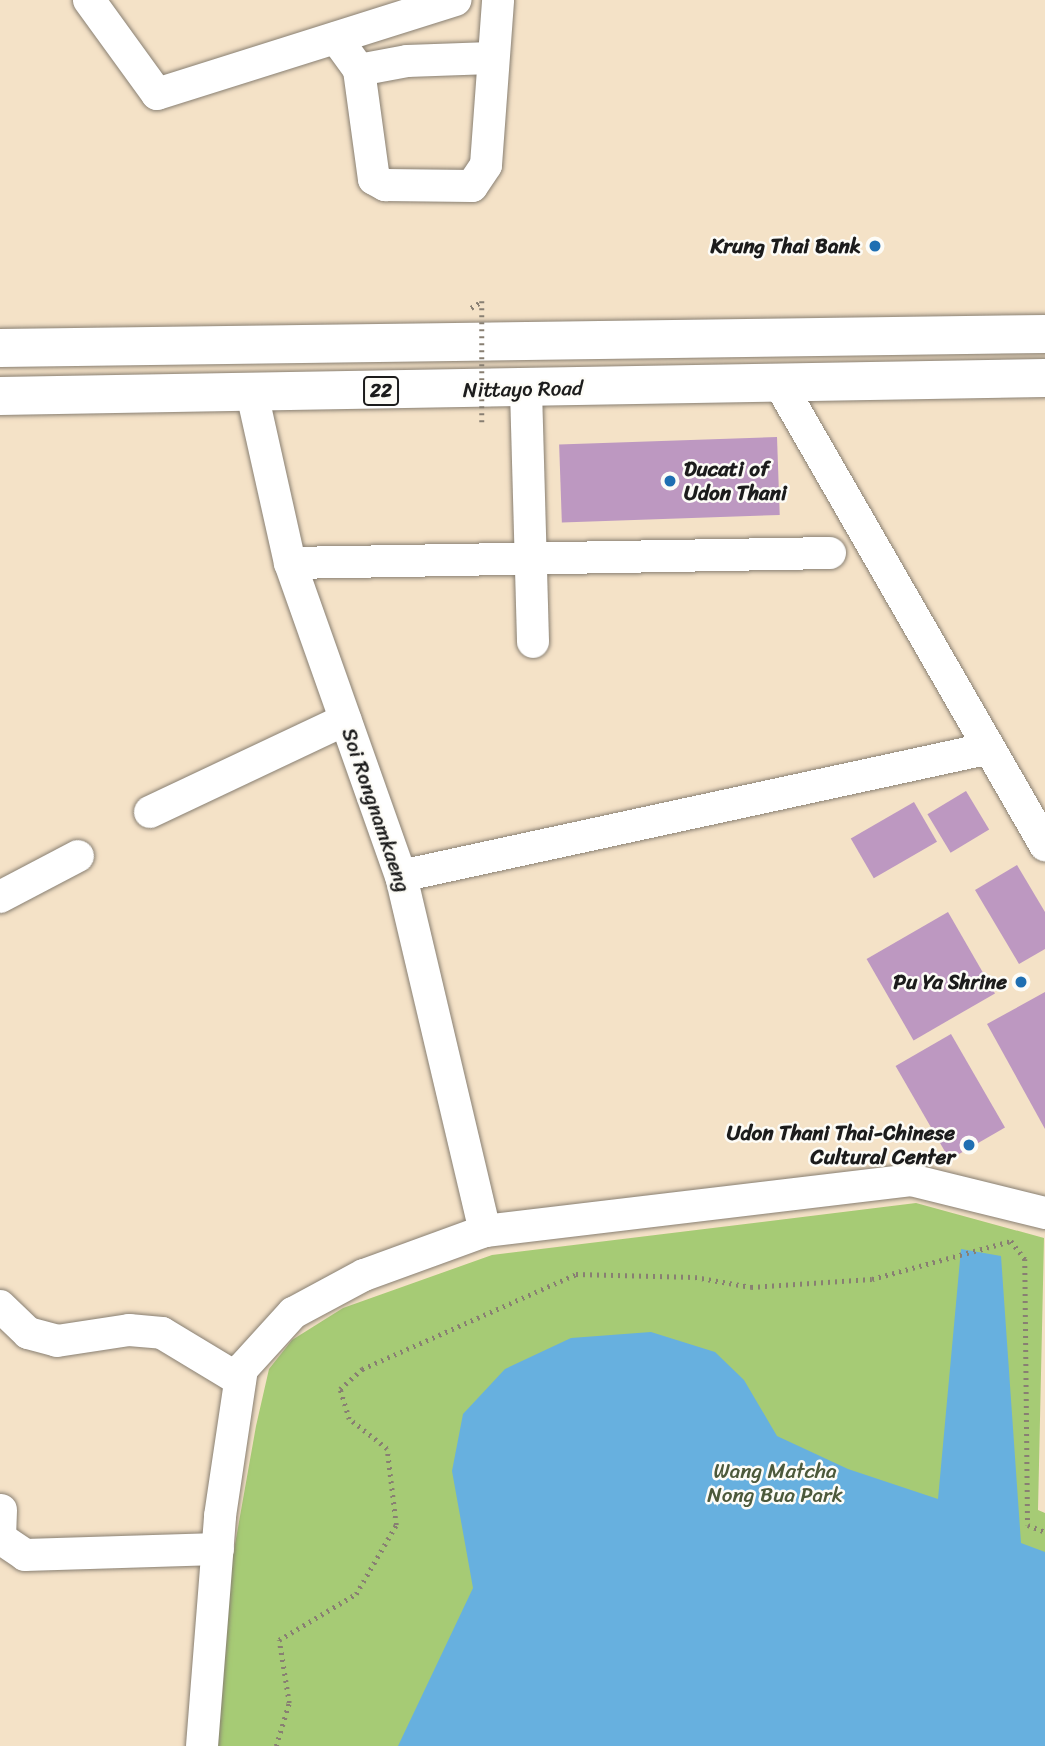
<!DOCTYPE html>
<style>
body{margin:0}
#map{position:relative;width:1045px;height:1746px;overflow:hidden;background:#f4e2c7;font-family:Sriracha,sans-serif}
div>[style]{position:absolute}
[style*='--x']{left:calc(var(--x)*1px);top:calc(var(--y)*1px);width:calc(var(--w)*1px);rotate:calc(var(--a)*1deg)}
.green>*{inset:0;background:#a6cb75}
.water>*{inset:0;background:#67b0df}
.building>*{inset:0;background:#bd98c1;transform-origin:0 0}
.path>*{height:4.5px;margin-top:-2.25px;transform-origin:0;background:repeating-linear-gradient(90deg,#887f72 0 2px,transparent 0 7px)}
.roads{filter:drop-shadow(0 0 2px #887f72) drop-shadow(0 0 2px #887f72)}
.minor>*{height:32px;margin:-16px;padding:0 16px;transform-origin:16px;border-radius:16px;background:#fff}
.major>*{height:38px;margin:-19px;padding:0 19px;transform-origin:19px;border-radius:19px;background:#fff}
.path-bridge>*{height:4.5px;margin-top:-2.25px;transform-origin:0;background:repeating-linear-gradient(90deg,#887f72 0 2px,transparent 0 7px)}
.dots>*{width:19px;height:19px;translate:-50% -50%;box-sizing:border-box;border:4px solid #fdfcf7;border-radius:50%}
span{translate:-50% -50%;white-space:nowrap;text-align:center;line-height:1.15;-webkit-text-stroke:5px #fdfcf7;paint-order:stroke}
.shield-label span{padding:2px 5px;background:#fdfcf7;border:2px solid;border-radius:5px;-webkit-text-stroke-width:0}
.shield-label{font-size:19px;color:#1c1c1c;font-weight:700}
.poi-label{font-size:21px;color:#1c1c1c;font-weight:700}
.right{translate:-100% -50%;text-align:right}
.left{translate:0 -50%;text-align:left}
.street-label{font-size:21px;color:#1c1c1c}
.park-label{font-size:21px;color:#4c593b}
</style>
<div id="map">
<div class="green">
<div style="clip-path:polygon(916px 1203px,1044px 1238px,1038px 1510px,1045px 1513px,1045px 1746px,209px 1746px,226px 1595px,256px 1426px,269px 1369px,292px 1340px,343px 1308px,492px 1255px)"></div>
</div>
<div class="water">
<div style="clip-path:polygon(961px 1249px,1001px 1256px,1021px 1543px,1045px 1552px,1045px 1746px,398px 1746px,473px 1588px,452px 1471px,463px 1414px,505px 1369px,571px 1338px,651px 1332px,715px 1352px,744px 1380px,777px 1436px,848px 1469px,938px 1499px)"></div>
</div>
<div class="building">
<div style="left:777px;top:437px;width:78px;height:218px;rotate:88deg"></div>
<div style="left:966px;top:791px;width:45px;height:45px;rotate:59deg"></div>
<div style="left:914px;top:802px;width:46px;height:73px;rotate:60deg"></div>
<div style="clip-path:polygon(1017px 865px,1045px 912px,1045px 949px,1019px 964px,975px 890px)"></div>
<div style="left:948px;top:912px;width:94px;height:94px;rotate:60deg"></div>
<div style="clip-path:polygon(1045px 992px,1045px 1129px,987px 1024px)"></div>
<div style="left:951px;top:1034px;width:108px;height:64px;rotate:60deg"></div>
</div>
<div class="path">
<div style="--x:471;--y:308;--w:13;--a:-32"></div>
<div style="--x:276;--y:1746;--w:45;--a:-73.2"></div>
<div style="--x:289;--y:1703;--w:64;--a:-99"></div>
<div style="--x:279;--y:1640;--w:90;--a:-30.9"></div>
<div style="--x:356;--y:1594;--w:80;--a:-59.9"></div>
<div style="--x:396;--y:1525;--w:77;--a:-96.8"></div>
<div style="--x:387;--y:1449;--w:48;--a:-141.7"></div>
<div style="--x:349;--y:1419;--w:31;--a:-107"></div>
<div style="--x:340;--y:1389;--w:30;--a:-42"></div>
<div style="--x:362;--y:1369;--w:234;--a:-23.9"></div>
<div style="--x:576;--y:1274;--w:119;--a:1.4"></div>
<div style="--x:695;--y:1277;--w:57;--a:10.1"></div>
<div style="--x:751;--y:1287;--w:121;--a:-3.8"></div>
<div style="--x:872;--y:1279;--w:144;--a:-15.3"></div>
<div style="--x:1011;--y:1241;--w:23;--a:52"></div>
<div style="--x:1025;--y:1259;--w:266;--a:89.4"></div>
<div style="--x:1028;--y:1525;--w:18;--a:22"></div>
</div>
<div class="roads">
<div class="minor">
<div style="--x:89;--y:0;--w:116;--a:54.1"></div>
<div style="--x:157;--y:94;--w:313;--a:-17.5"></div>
<div style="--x:336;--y:38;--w:39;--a:54"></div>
<div style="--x:359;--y:70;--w:110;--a:82.2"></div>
<div style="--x:374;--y:179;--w:13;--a:29"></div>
<div style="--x:385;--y:185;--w:87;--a:0.7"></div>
<div style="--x:472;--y:186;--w:25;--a:-56"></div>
<div style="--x:486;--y:165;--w:165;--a:-85.8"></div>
<div style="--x:359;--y:70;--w:49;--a:-10.6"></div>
<div style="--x:407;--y:61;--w:84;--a:-2"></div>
<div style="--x:781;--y:386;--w:530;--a:60.09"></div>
<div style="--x:526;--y:390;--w:252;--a:88.4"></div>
<div style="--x:252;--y:393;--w:174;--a:77.4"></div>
<div style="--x:290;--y:563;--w:332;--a:70.5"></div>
<div style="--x:401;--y:876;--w:365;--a:76.7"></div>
<div style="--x:290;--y:563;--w:540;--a:-1.06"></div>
<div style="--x:150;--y:812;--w:216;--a:-25.3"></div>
<div style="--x:401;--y:876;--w:599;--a:-12.25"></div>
<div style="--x:0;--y:897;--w:88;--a:-27.7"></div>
<div style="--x:0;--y:1306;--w:39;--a:44"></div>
<div style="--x:28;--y:1333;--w:30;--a:15"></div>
<div style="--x:57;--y:1341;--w:73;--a:-8.7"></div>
<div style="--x:129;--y:1330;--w:33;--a:5"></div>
<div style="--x:162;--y:1333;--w:91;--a:31.1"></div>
<div style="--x:1;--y:1510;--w:28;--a:92"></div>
<div style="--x:0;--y:1538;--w:30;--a:34"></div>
<div style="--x:25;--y:1555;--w:193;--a:-1.8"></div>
<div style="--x:202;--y:1746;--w:231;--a:-85.5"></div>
<div style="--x:220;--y:1516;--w:149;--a:-81.5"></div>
<div style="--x:242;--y:1369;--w:76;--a:-47.7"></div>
<div style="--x:293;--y:1313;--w:81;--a:-28.2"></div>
<div style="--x:364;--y:1275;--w:129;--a:-20"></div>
<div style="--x:485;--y:1231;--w:429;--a:-6.8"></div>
<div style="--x:911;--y:1180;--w:138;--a:13.8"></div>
</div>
<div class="major">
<div style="--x:0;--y:348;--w:1045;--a:-0.77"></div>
<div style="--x:0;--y:396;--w:1045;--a:-0.99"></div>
</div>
</div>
<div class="path-bridge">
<div style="--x:482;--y:301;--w:124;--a:90"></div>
</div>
<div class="dots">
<div style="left:875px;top:246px;background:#1f6fb2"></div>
<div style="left:670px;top:481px;background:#1f6fb2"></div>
<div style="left:1021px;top:982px;background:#1f6fb2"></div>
<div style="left:969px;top:1145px;background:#1f6fb2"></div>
</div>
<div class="shield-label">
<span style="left:381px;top:391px">22</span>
</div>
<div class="poi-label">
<span class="right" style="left:861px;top:246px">Krung Thai Bank</span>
<span class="left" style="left:684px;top:481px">Ducati of<br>Udon Thani</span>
<span class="right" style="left:1007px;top:982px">Pu Ya Shrine</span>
<span class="right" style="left:955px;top:1145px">Udon Thani Thai-Chinese<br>Cultural Center</span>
</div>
<div class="street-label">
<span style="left:523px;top:389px;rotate:-1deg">Nittayo Road</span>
<span style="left:376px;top:810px;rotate:71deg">Soi Rongnamkaeng</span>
</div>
<div class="park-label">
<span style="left:775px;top:1483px">Wang Matcha<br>Nong Bua Park</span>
</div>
</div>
